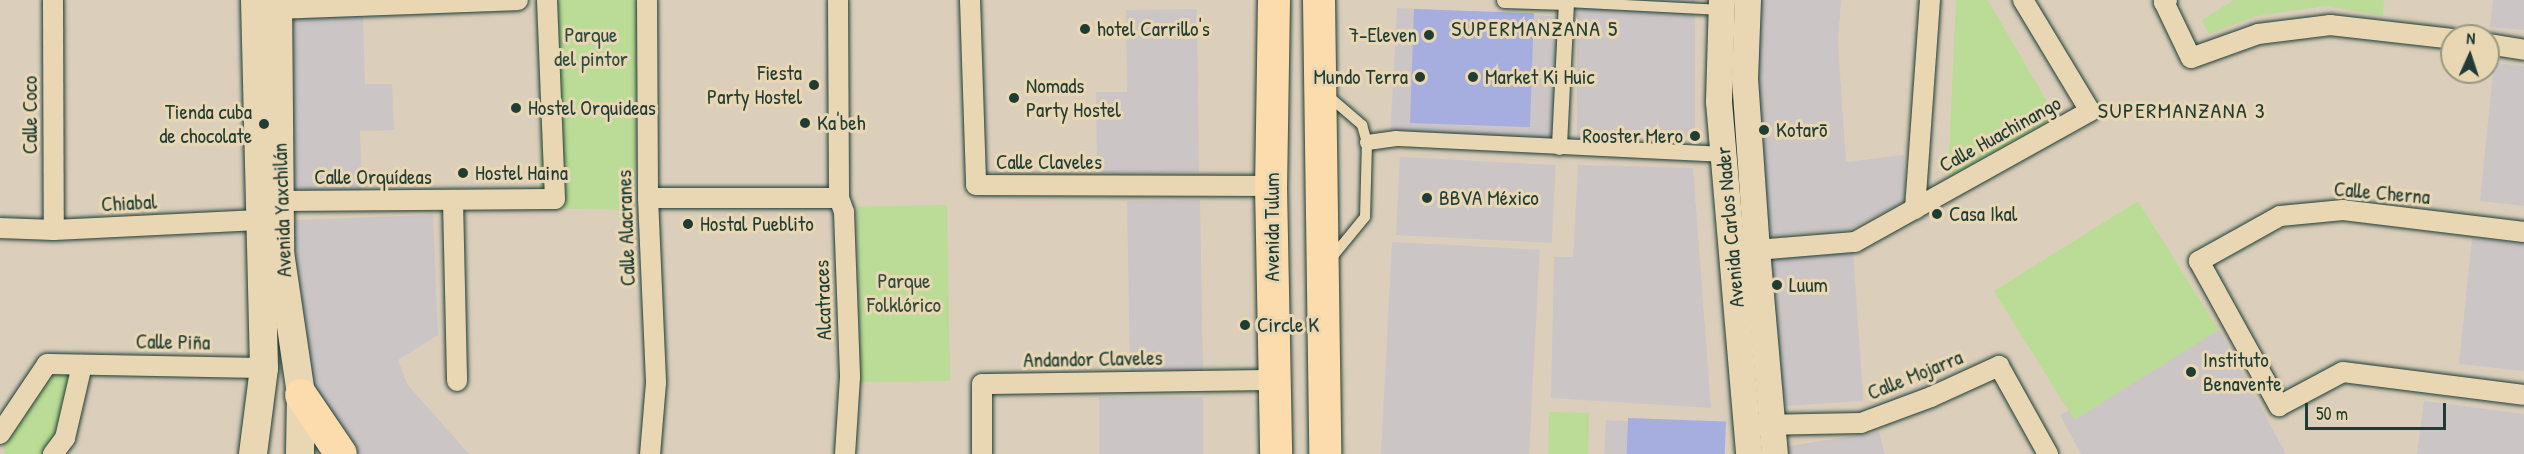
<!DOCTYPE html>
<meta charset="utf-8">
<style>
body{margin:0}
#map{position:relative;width:2524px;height:454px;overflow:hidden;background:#dbcfbc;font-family:"Patrick Hand",sans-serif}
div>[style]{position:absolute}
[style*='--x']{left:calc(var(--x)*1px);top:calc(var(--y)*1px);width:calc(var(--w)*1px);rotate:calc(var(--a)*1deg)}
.built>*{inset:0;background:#cbc5c6;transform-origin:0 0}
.green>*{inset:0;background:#badc96;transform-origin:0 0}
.building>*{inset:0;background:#a5aede;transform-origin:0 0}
.roads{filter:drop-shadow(0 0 2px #1f3d34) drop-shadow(0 0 2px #1f3d34)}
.service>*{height:10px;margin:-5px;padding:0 5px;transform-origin:5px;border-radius:5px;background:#e9d7b4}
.pedestrian>*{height:15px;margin:-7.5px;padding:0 7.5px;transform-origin:7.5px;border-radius:7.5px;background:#e9d7b4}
.minor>*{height:20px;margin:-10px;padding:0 10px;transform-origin:10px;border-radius:10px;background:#e9d7b4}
.tertiary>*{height:26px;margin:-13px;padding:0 13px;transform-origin:13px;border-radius:13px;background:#e9d7b4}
.secondary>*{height:28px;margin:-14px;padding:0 14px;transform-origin:14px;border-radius:14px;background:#e9d7b4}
.primary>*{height:32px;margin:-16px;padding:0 16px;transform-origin:16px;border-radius:16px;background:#fcdcac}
.dots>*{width:16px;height:16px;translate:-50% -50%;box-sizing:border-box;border:3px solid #e9d7b4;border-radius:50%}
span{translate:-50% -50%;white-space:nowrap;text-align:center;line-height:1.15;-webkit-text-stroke:6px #e9d7b4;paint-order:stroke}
.poi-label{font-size:21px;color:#1f3d34}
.left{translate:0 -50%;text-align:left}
.right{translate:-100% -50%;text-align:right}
.park-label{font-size:21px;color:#2e4d3e}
.street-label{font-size:21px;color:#1f3d34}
.neighbourhood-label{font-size:22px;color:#1f3d34;letter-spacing:1.5px}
.north{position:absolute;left:2440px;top:24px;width:60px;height:60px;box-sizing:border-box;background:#e9d7b4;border:2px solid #989981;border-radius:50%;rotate:3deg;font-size:16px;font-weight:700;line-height:24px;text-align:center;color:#1f3d34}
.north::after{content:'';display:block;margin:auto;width:21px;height:27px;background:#1f3d34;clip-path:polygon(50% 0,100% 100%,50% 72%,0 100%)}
.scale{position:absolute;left:2305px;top:403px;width:141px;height:27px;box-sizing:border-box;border:3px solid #1f3d34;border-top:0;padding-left:8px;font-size:18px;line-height:21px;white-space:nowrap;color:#1f3d34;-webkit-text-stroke:4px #e9d7b4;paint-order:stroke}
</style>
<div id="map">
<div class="built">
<div style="left:1577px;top:0;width:118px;height:137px"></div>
<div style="clip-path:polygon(1755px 0,1841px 0,1838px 43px,1846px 162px,1904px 155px,1905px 202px,1847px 230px,1765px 236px,1752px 78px)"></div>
<div style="clip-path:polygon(2493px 0,2524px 0,2524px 30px,2490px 27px)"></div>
<div style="left:1397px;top:8px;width:163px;height:123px;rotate:3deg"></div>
<div style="clip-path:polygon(1197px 9px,1199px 172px,1097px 173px,1096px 92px,1127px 92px,1126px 10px)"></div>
<div style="clip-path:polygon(363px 15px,365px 84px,392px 84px,394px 130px,360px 131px,362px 194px,281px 197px,277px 17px)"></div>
<div style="clip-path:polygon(2494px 63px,2524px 66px,2524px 206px,2480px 201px)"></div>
<div style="left:1400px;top:157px;width:156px;height:78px;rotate:3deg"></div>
<div style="clip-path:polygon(1578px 165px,1693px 168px,1711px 408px,1551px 398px,1554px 257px,1573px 257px)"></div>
<div style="left:1200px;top:200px;width:173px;height:73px;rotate:89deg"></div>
<div style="clip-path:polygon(433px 215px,438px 335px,398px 360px,407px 384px,469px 454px,346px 454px,308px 397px,269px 221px)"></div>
<div style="clip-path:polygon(2472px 238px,2524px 243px,2524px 371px,2459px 364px)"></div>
<div style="left:1392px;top:242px;width:148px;height:212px;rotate:3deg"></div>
<div style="left:1853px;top:251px;width:150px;height:86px;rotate:86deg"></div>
<div style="clip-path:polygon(2219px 330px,2286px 454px,2081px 454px,2060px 415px)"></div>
<div style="left:1099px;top:397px;width:104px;height:57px"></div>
<div style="clip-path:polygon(2424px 401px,2524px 414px,2524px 454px,2417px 454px)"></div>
<div style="clip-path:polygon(1606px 420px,1710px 427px,1711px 454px,1604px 454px)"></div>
<div style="clip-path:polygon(1879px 432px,1885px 454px,1783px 454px,1783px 447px)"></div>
</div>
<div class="green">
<div style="left:638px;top:0;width:210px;height:95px;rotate:91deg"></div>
<div style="clip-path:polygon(1956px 0,1988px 0,2056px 117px,1948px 178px)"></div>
<div style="clip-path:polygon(2234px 0,2384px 0,2383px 16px,2327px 6px,2256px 16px,2209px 34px,2202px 20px)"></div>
<div style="left:2138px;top:201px;width:152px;height:170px;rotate:58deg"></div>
<div style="left:947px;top:205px;width:176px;height:90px;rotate:89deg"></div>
<div style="clip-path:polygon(73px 369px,65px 415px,43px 454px,5px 454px,2px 441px,48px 370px)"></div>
<div style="left:1549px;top:412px;width:40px;height:42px;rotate:1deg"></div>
</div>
<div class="building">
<div style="left:1414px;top:9px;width:120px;height:114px;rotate:2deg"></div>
<div style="left:1628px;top:418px;width:98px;height:36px;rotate:2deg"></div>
</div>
<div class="roads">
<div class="service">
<div style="--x:1566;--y:2;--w:156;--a:2.9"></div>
<div style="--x:1326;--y:94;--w:48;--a:40.7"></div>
<div style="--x:1362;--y:125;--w:18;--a:74"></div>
<div style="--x:1367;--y:142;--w:75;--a:91.5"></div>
<div style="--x:1365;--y:217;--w:57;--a:129.3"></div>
</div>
<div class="pedestrian">
<div style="--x:1504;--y:0;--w:62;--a:1.8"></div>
<div style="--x:1566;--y:2;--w:145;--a:92.8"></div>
<div style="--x:1367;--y:142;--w:29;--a:-8"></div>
<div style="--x:1396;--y:138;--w:327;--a:2.8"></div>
</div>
<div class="minor">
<div style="--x:53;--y:0;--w:230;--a:89.8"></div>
<div style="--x:647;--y:0;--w:198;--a:89.7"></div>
<div style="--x:648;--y:198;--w:185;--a:87.5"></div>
<div style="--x:656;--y:383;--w:71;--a:94.8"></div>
<div style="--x:838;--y:0;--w:198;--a:89.7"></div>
<div style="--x:839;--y:198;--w:15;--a:70"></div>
<div style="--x:844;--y:212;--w:165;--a:87.9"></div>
<div style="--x:850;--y:377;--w:77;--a:93.7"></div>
<div style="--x:970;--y:0;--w:185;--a:88.1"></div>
<div style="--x:976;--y:185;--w:295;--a:0.2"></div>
<div style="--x:2167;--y:0;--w:4;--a:146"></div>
<div style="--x:2164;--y:2;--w:62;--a:64.3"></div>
<div style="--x:2191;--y:58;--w:71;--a:-19.7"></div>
<div style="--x:2258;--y:34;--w:73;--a:-7.1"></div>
<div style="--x:2330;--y:25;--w:123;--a:6.5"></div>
<div style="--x:278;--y:9;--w:240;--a:-2.1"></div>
<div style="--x:2488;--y:44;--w:36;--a:9"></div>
<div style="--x:648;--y:198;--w:191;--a:0"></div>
<div style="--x:279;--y:201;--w:276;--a:-0.4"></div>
<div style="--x:555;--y:199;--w:199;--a:-92.3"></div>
<div style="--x:453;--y:201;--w:180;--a:88.7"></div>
<div style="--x:1915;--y:209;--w:210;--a:-85.9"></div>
<div style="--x:0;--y:228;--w:54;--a:2.1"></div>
<div style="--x:54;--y:230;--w:205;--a:-2.8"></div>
<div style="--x:2524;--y:232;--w:182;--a:-173.1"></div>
<div style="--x:2343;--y:210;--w:63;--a:174.6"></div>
<div style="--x:2280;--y:216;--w:93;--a:150.9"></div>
<div style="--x:2199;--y:261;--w:166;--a:61.1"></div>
<div style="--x:2279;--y:406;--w:72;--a:-28"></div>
<div style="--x:2343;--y:372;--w:182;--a:7.2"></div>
<div style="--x:1757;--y:250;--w:98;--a:-4.7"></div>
<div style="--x:1855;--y:242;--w:269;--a:-29.1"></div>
<div style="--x:2090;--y:111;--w:130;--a:-121.1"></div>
<div style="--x:1760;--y:425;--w:101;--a:-1.1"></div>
<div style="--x:1861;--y:423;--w:75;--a:-20.4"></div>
<div style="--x:1931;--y:397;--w:75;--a:-24.5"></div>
<div style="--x:1999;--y:366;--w:101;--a:60.9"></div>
<div style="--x:0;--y:434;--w:84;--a:-56.1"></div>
<div style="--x:47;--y:364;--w:217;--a:1.1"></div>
<div style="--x:53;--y:454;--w:20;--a:-53"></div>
<div style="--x:65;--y:438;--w:75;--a:-76.9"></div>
<div style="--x:982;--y:454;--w:70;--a:-90"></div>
<div style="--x:982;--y:384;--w:292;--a:-0.8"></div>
</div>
<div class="tertiary">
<div style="--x:1722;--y:0;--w:102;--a:91.7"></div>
<div style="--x:1719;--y:102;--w:353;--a:85.1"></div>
<div style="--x:1748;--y:0;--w:79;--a:92.2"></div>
<div style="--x:1745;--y:79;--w:171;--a:86"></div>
<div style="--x:1757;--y:250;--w:205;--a:85"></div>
</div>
<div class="secondary">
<div style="--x:278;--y:0;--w:252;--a:89.5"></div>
<div style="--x:280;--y:252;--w:145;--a:81.6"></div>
<div style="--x:301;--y:395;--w:59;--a:91"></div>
<div style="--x:253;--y:454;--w:87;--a:-82.7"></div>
<div style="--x:264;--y:368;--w:368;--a:-91.4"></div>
</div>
<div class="primary">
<div style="--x:1274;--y:0;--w:186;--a:90.9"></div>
<div style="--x:1271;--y:186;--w:268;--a:88.9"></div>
<div style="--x:1319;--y:0;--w:454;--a:89.2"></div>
<div style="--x:301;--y:395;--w:71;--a:55.9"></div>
</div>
</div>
<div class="dots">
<div style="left:1085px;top:29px;background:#1f3d34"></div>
<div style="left:1429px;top:35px;background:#1f3d34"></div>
<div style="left:1420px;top:77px;background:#1f3d34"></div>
<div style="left:1473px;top:77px;background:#1f3d34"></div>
<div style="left:814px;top:85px;background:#1f3d34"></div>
<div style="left:1014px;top:98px;background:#1f3d34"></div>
<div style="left:516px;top:108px;background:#1f3d34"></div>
<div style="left:805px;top:123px;background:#1f3d34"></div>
<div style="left:264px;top:124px;background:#1f3d34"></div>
<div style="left:1764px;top:130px;background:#1f3d34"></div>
<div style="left:1695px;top:136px;background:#1f3d34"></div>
<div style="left:463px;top:173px;background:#1f3d34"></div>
<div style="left:1427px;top:198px;background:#1f3d34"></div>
<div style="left:1937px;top:214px;background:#1f3d34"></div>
<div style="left:688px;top:224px;background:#1f3d34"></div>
<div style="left:1777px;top:285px;background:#1f3d34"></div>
<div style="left:1245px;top:325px;background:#1f3d34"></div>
<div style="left:2191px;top:372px;background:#1f3d34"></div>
</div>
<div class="poi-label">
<span class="left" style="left:1097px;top:29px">hotel Carrillo's</span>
<span class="right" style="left:1417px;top:35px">7-Eleven</span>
<span class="right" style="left:802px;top:85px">Fiesta<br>Party Hostel</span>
<span class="right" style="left:1408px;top:77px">Mundo Terra</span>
<span class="left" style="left:1485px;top:77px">Market Ki Huic</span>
<span class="left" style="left:1026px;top:98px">Nomads<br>Party Hostel</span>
<span class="left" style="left:528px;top:108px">Hostel Orquideas</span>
<span class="right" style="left:252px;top:124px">Tienda cuba<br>de chocolate</span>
<span class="left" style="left:817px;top:123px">Ka'beh</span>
<span class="left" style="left:1776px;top:130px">Kotarō</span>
<span class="right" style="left:1683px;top:136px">Rooster Mero</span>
<span class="left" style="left:475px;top:173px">Hostel Haina</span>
<span class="left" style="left:1439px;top:198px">BBVA México</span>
<span class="left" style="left:1949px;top:214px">Casa Ikal</span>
<span class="left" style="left:700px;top:224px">Hostal Pueblito</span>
<span class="left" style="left:1789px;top:285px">Luum</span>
<span class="left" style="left:1257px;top:325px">Circle K</span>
<span class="left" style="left:2203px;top:372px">Instituto<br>Benavente</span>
</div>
<div class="park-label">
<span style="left:591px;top:47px">Parque<br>del pintor</span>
<span style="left:904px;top:293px">Parque<br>Folklórico</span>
</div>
<div class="street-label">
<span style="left:30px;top:115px;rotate:-90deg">Calle Coco</span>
<span style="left:2000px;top:134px;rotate:-29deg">Calle Huachinango</span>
<span style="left:1049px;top:162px">Calle Claveles</span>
<span style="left:373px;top:177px">Calle Orquídeas</span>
<span style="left:2382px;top:193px;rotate:5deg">Calle Cherna</span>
<span style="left:129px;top:203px;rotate:-3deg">Chiabal</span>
<span style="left:282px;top:210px;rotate:-92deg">Avenida Yaxchilán</span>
<span style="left:1272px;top:227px;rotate:-90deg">Avenida Tulum</span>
<span style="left:1730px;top:227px;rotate:-95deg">Avenida Carlos Nader</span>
<span style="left:626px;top:228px;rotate:-92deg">Calle Alacranes</span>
<span style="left:823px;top:300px;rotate:-92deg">Alcatraces</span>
<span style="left:173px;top:342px;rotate:1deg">Calle Piña</span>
<span style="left:1093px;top:359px;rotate:-1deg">Andandor Claveles</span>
<span style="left:1915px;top:375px;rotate:-22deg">Calle Mojarra</span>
</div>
<div class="neighbourhood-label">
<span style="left:1535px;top:29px">SUPERMANZANA 5</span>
<span style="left:2182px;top:111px">SUPERMANZANA 3</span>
</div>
<div class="north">N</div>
<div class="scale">50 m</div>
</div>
